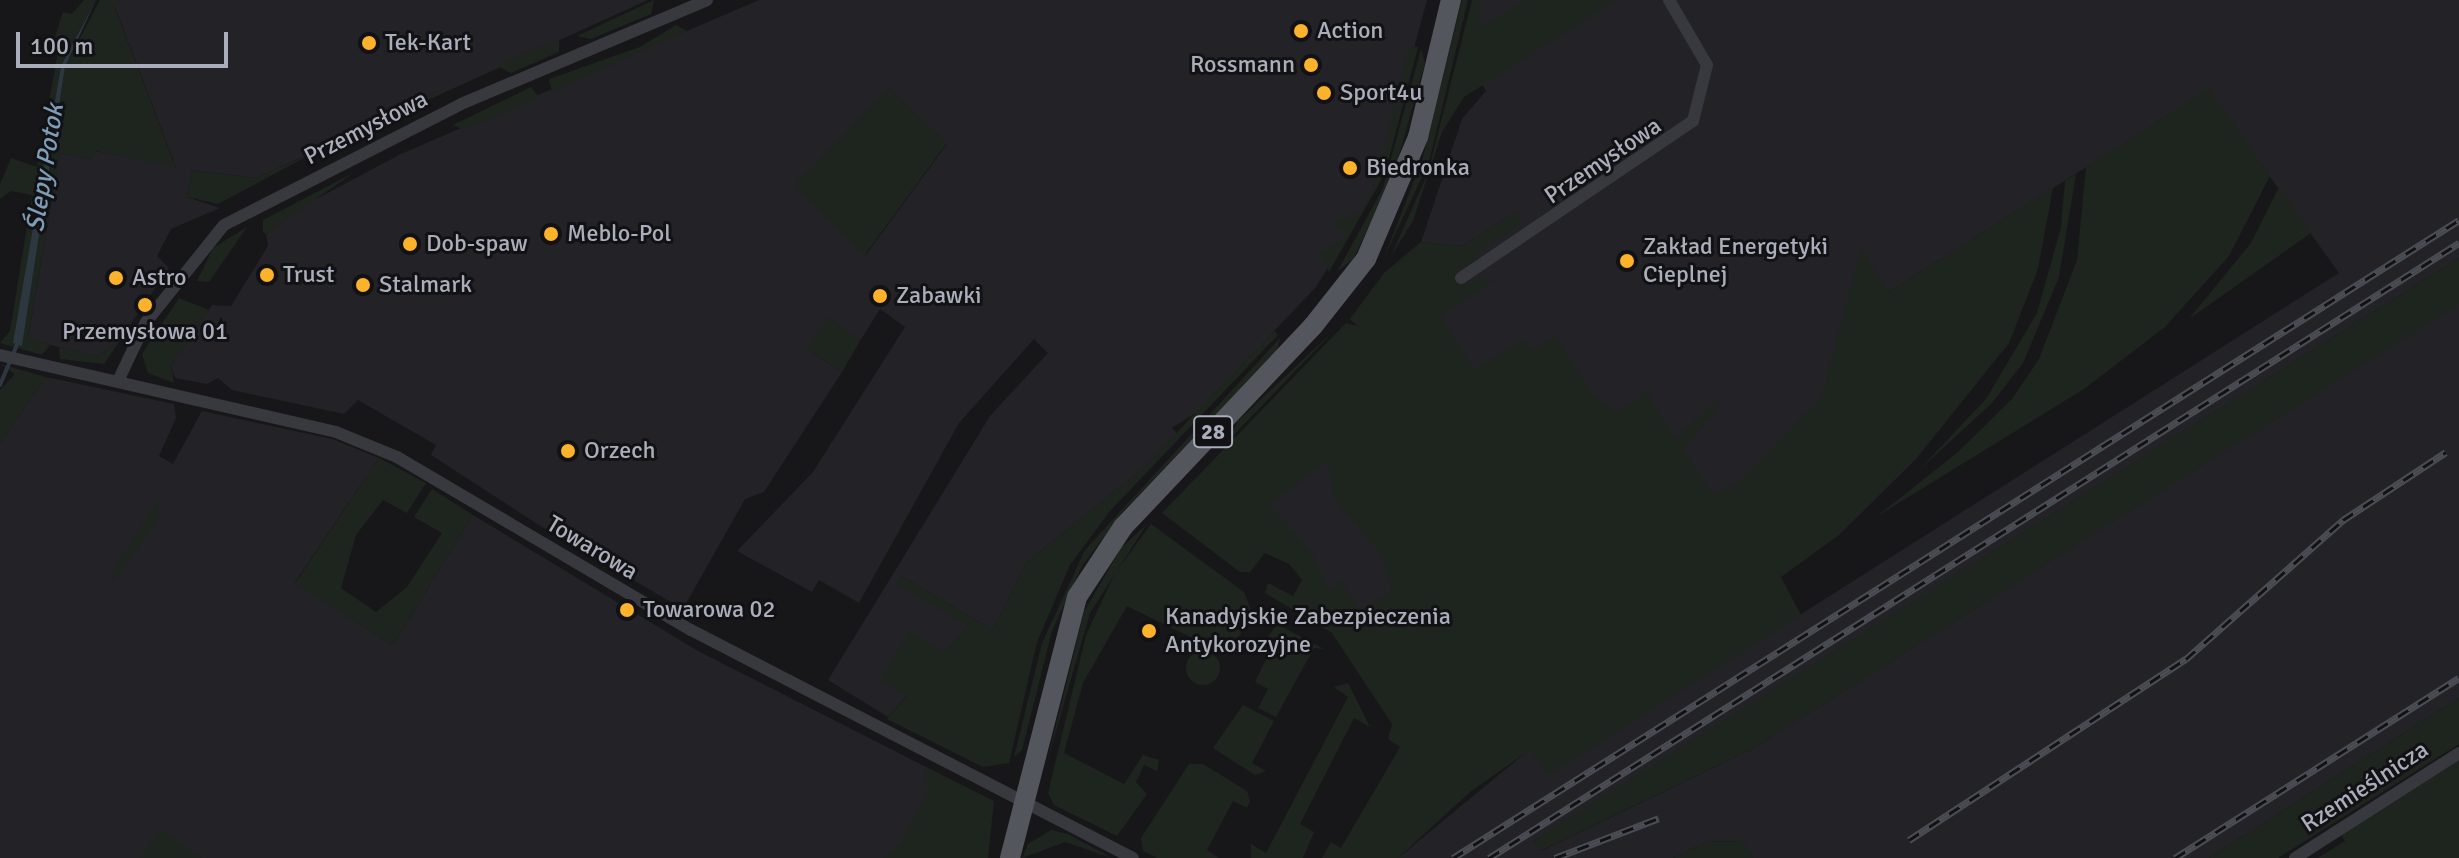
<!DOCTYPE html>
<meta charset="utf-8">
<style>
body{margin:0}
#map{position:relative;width:2459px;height:858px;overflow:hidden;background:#17171a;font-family:Signika,sans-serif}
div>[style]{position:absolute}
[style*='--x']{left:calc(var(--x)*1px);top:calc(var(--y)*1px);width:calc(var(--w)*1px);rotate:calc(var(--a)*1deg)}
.built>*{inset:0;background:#232327}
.green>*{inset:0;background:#1d251e}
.round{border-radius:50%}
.water>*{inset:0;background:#2c373f}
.stream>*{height:4px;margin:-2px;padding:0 2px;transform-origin:2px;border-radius:2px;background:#2c373f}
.minor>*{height:12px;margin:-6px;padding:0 6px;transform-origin:6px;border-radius:6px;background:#38393f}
.primary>*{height:20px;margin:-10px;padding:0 10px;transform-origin:10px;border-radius:10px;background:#54565e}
.rail>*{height:7px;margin-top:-3.5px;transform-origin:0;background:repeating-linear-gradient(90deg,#121215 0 12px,#4b4d54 0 24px);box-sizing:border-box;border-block:2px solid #4b4d54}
.dots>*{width:22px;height:22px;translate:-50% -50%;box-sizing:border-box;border:4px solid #121215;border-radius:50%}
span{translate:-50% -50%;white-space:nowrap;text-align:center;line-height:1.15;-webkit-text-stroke:6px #121215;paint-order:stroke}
.shield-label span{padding:2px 6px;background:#121215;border:2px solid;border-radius:6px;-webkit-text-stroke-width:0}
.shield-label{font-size:22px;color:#a9aeba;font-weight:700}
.poi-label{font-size:24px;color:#a9aeba}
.left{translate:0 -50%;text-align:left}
.right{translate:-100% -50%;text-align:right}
.street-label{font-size:24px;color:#a9aeba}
.water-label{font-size:26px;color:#7e9eb7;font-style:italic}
.scale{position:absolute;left:16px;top:32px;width:212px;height:36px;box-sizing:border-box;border:4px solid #a9aeba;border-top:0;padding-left:10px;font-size:24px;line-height:28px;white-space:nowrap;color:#a9aeba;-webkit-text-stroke:6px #121215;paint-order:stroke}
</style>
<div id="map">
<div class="built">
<div style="clip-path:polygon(121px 0,648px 0,256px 178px,192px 170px,187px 197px,220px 208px,171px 229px,157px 256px,169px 268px,116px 343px,97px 357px,28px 339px,60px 153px,92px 160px,95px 151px,176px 167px,115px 7px)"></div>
<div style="clip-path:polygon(evenodd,759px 0,1427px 0,1376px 189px,1316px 287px,1197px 412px,1172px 428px,1177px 433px,1140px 471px,1026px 563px,993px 630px,901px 576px,968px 626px,888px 717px,828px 680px,990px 416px,1048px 353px,1034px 339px,959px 423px,859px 603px,819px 580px,812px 592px,737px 551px,813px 472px,905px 327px,880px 309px,860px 341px,833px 323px,807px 349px,842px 372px,764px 492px,745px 499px,683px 609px,542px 527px,431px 455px,436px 445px,358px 400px,344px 414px,232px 390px,218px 378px,207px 384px,175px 378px,171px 366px,212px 305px,231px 306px,268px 246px,266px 234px,305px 205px,401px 154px,759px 0,890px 89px,947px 144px,865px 256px,890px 89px)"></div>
<div style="clip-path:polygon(evenodd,1478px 0,2459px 0,2459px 258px,1534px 841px,1541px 851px,1754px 748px,2459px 303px,2459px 698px,2209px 858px,1753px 858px,1742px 841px,1706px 842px,1673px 858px,1398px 858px,1523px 755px,1427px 760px,1222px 454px,1358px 327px,1518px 211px,1462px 246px,1421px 242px,1462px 119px,1486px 91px,1480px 81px,1469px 89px,1478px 0,2208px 90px,2339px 273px,1549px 774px,1531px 750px,1917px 337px,1889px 292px,2208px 90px)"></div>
<div style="clip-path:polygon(46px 377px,174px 404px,176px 418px,159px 456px,173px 464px,202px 411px,332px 439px,379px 458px,295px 582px,393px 645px,473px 515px,698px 651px,940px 774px,984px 858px,0 858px,0 443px)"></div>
</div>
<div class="green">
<div style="clip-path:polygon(84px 0,96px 0,61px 66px,14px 343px,22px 345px,65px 67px,100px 0,121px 0,115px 8px,176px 168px,96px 151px,92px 160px,60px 153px,28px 338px,50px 345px,42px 355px,0 343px,10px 331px,32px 195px,11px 191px,0 199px,0 184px,11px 158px,37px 167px,60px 41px,54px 39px,63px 12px,72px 14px)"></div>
<div style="clip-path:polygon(654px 0,651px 14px,591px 39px,577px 36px)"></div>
<div style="clip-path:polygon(1462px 0,1468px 0,1429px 162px,1383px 260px,1422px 161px)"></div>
<div style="clip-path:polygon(1472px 0,1479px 0,1481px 26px,1528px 0,1617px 0,1464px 97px,1442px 132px,1413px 221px,1391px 256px,1428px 173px)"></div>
<div style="clip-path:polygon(676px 25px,687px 31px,552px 92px,549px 79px,640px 47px)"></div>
<div style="clip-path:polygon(559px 39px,559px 52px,511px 73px,496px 65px)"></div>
<div style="clip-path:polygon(1409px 46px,1418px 47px,1385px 173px,1329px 272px,1320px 254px,1348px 235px,1332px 222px,1361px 211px,1375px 184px)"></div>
<div style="clip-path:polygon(1421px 49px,1425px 63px,1392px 180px,1353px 259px,1337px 272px,1383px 188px)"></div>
<div style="clip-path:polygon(446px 87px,348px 148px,334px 137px)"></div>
<div style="clip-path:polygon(531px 87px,540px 98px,464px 130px,453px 125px)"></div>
<div style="clip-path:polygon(889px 88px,947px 143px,864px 256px,794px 186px)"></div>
<div style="clip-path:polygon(2209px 89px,2270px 176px,2229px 256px,2165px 327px,2084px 389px,1876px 517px,1958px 452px,2012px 399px,2039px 359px,2077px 260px,2086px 167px)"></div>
<div style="clip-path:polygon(319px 150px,218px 204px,187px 197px,192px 170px,256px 178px)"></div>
<div style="clip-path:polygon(353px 173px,266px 234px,263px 232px,263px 220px)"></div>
<div style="clip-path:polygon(2076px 174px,2059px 277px,2023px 363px,1992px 403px,1918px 471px,1986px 399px,2037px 313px,2061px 227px,2065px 181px)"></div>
<div style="clip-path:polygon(2279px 187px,2311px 233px,2189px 319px,2251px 243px)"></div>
<div style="clip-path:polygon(evenodd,2053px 188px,2038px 269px,2009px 343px,1916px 459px,1839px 535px,1781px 577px,1801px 615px,1549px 775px,1530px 750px,1470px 792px,1398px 858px,1322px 858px,1331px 842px,1341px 848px,1400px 747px,1388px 739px,1392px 724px,1332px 633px,1265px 593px,1268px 583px,1293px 596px,1302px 580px,1289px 564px,1265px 553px,1250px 572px,1240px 572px,1162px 513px,1346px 323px,1357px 326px,1350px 319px,1384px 273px,1421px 242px,1462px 246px,1518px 211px,1521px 224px,1477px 253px,1480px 261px,1466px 280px,1494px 281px,1440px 316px,1474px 370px,1521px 341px,1533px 350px,1555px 336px,1592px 394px,1616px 412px,1653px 389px,1650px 399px,1675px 439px,1720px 397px,1719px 409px,1682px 449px,1713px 495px,1738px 483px,1822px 397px,1861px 248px,1889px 292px,2053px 188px,1327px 461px,1336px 501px,1383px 557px,1392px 592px,1360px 610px,1341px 581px,1330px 591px,1311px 551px,1269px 505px,1327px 461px)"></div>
<div style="clip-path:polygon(247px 227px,209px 282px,197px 281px,213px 248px)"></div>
<div style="clip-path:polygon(2459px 258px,2459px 304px,1754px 748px,1540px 851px,1534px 840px)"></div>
<div style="clip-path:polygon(169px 268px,104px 364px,60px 359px,59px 347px,97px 357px,116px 343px)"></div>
<div style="clip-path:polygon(179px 298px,209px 310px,171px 366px,174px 383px,148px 373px,142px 354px)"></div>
<div style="clip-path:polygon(829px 317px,860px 341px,842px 372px,807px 349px)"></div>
<div style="clip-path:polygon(1274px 331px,1278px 335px,1110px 511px,1070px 565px,1037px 642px,1009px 763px,983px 767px,887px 719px,906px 697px,880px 680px,910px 632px,944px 653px,968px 626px,896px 584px,901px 576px,993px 630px,1026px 563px,1140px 471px)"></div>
<div style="clip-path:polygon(1329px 335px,1327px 338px,1228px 441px,1238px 421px)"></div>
<div style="clip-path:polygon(1280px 338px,1277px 351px,1125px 509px,1082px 566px,1052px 631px,1022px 750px,1014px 757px,1042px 643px,1085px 550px)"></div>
<div style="clip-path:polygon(0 364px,46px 377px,0 443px,0 390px,15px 374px)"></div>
<div style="clip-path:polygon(379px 458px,426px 483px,407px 513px,383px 500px,356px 535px,341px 588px,376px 612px,407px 587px,442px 533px,414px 517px,432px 489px,473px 515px,393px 645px,295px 583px)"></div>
<div style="clip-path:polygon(158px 500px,159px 517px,113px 582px,110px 576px)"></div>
<div style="clip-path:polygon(1147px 524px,1090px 613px,1046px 766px,1084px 612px,1121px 548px)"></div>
<div style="clip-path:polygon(1151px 524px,1244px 592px,1253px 615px,1227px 655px,1127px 606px,1083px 683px,1064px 753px,1124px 784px,1143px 755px,1159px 760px,1157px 771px,1144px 765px,1136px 782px,1147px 794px,1117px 836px,1054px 805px,1048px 793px,1086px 635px,1114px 575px)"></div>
<div style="clip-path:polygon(1277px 624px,1324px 649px,1314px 648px,1276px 717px,1258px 708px,1268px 689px,1255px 682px,1271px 649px,1263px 644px)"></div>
<div class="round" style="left:1186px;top:651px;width:34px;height:34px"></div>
<div style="clip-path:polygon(1348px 683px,1370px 727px,1354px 718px,1300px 824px,1314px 832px,1303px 858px,1251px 858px,1251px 844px,1266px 853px,1348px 697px,1334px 687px)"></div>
<div style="clip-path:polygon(2459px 698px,2459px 744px,2278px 858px,2209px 858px)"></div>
<div style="clip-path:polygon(1243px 705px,1274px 721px,1252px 763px,1266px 771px,1255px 775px,1213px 748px)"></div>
<div style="clip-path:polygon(2459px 760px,2459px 858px,2318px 858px,2345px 841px,2341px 835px)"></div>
<div style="clip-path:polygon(1189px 764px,1203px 764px,1247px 791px,1250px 801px,1247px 808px,1233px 801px,1207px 850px,1219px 858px,1158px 858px,1143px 851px,1141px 838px)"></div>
<div style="clip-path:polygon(930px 769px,994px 801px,988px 858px,882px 858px,901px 843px,930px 788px,922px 778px)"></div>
<div style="clip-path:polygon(161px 830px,196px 855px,202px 858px,141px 858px)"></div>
<div style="clip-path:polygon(1051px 830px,1068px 834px,1112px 858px,1065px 842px,1022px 858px,1028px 844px)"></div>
<div style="clip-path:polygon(1743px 841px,1753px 858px,1673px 858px,1706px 842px)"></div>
</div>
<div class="water">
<div style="clip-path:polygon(96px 0,65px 67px,22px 346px,13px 343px,61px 66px)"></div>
</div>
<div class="stream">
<div style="--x:0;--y:385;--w:49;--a:-67.1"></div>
</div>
<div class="minor">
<div style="--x:1461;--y:278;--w:280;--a:-34.1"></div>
<div style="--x:1693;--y:121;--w:58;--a:-76"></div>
<div style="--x:1707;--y:65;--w:75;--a:-120.3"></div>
<div style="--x:0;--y:355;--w:345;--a:12.9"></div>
<div style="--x:336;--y:432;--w:66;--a:22.3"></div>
<div style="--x:397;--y:457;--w:341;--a:30.5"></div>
<div style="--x:691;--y:630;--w:497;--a:27.3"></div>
<div style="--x:118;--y:381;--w:65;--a:-64.6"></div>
<div style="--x:146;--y:322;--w:124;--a:-51.2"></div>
<div style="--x:224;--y:225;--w:266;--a:-27"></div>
<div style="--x:461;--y:104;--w:267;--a:-22.9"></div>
<div style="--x:2295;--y:858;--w:195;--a:-32.6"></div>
</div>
<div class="primary">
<div style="--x:1010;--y:858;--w:269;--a:-75.6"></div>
<div style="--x:1077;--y:597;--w:84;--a:-56.7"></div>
<div style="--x:1123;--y:527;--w:277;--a:-46.6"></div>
<div style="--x:1313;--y:326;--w:85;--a:-51.7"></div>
<div style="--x:1366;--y:259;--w:133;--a:-66.9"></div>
<div style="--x:1418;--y:137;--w:141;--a:-76.5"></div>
</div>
<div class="rail">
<div style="--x:1909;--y:840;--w:331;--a:-33.2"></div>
<div style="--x:2186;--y:659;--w:210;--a:-41.5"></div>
<div style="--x:2343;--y:520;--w:123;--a:-33.4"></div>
<div style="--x:1453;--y:858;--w:1191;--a:-32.38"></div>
<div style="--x:1489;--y:858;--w:1149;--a:-32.38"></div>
<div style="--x:1555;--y:858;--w:111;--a:-21"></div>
<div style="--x:2175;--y:858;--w:336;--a:-32.4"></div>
</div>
<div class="dots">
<div style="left:1301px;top:31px;background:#fdb22c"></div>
<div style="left:369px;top:43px;background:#fdb22c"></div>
<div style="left:1311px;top:65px;background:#fdb22c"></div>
<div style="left:1324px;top:93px;background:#fdb22c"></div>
<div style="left:1350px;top:168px;background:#fdb22c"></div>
<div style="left:551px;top:234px;background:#fdb22c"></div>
<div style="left:410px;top:244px;background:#fdb22c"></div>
<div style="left:1627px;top:261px;background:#fdb22c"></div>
<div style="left:267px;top:275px;background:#fdb22c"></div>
<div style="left:116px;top:278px;background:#fdb22c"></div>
<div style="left:363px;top:285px;background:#fdb22c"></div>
<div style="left:880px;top:296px;background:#fdb22c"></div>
<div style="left:145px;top:305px;background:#fdb22c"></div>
<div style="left:568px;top:451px;background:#fdb22c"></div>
<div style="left:627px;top:610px;background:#fdb22c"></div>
<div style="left:1149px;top:631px;background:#fdb22c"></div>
</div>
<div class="shield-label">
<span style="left:1213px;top:432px">28</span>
</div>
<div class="poi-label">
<span class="left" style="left:1317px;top:31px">Action</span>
<span class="left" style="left:385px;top:43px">Tek-Kart</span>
<span class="right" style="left:1295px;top:65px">Rossmann</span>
<span class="left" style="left:1340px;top:93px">Sport4u</span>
<span class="left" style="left:1366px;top:168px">Biedronka</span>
<span class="left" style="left:567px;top:234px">Meblo-Pol</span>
<span class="left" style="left:426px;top:244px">Dob-spaw</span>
<span class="left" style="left:1643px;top:261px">Zakład Energetyki<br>Cieplnej</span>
<span class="left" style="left:283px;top:275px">Trust</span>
<span class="left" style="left:132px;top:278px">Astro</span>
<span class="left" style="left:379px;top:285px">Stalmark</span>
<span class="left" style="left:896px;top:296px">Zabawki</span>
<span style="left:145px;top:332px">Przemysłowa 01</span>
<span class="left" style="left:584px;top:451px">Orzech</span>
<span class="left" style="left:643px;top:610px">Towarowa 02</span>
<span class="left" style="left:1165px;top:631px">Kanadyjskie Zabezpieczenia<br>Antykorozyjne</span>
</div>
<div class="street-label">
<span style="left:366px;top:128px;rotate:-27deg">Przemysłowa</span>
<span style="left:1603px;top:161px;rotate:-34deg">Przemysłowa</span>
<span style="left:592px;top:548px;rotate:31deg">Towarowa</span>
<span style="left:2365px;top:787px;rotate:-33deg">Rzemieślnicza</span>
</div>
<div class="water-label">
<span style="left:46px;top:168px;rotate:-81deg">Ślepy Potok</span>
</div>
<div class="scale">100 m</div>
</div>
